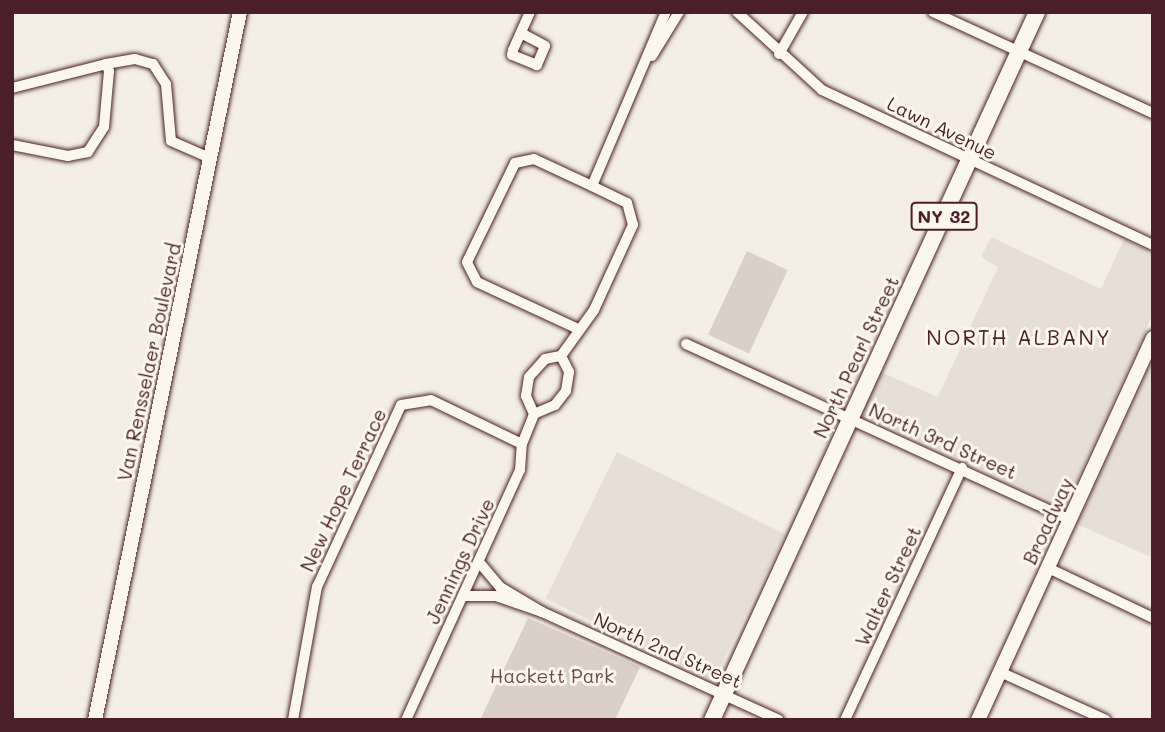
<!DOCTYPE html>
<style>
body{margin:0}
#map{position:relative;width:1165px;height:732px;overflow:hidden;background:#f4eee4;font-family:Mali,sans-serif}
div>[style]{position:absolute}
[style*='--x']{left:calc(var(--x)*1px);top:calc(var(--y)*1px);width:calc(var(--w)*1px);rotate:calc(var(--a)*1deg)}
.built>*{inset:0;background:#e7dfd6;transform-origin:0 0}
.green>*{inset:0;background:#dbd0c9;transform-origin:0 0}
.roads{filter:drop-shadow(0 0 2px #4a1f2b) drop-shadow(0 0 2px #4a1f2b)}
.street>*{height:10px;margin:-5px;padding:0 5px;transform-origin:5px;border-radius:5px;background:#fbf7ec}
.secondary>*{height:14px;margin:-7px;padding:0 7px;transform-origin:7px;border-radius:7px;background:#fbf7ec}
.primary>*{height:16px;margin:-8px;padding:0 8px;transform-origin:8px;border-radius:8px;background:#fbf7ec}
span{translate:-50% -50%;white-space:nowrap;text-align:center;line-height:1.15;-webkit-text-stroke:6px #fbf7ec;paint-order:stroke}
.shield-label span{padding:2px 5px;background:#fbf7ec;border:2px solid;border-radius:5px;-webkit-text-stroke-width:0}
.shield-label{font-size:18px;color:#4a1f2b;font-weight:700}
.street-label{font-size:19px;color:#4a1f2b}
.park-label{font-size:19px;color:#6e4b52}
.neighbourhood-label{font-size:21px;color:#4a1f2b;letter-spacing:2px}
.frame{position:absolute;inset:0;border:14px solid #4a1f2b;pointer-events:none}
</style>
<div id="map">
<div class="built">
<div style="clip-path:polygon(991px 237px,1101px 289px,1124px 239px,1153px 252px,1153px 314px,1065px 506px,861px 414px,880px 372px,938px 397px,998px 267px,981px 257px)"></div>
<div style="clip-path:polygon(1153px 360px,1153px 558px,1077px 524px)"></div>
<div style="left:617px;top:452px;width:187px;height:163px;rotate:26deg"></div>
</div>
<div class="green">
<div style="left:747px;top:251px;width:45px;height:92px;rotate:25deg"></div>
<div style="clip-path:polygon(528px 618px,640px 667px,615px 720px,480px 720px)"></div>
</div>
<div class="roads">
<div class="street">
<div style="--x:737;--y:12;--w:115;--a:42.5"></div>
<div style="--x:822;--y:90;--w:365;--a:25.1"></div>
<div style="--x:933;--y:12;--w:242;--a:24.7"></div>
<div style="--x:521;--y:33;--w:27;--a:28"></div>
<div style="--x:545;--y:46;--w:21;--a:113"></div>
<div style="--x:537;--y:65;--w:27;--a:-158"></div>
<div style="--x:512;--y:55;--w:5;--a:-79"></div>
<div style="--x:513;--y:50;--w:42;--a:-65.9"></div>
<div style="--x:779;--y:54;--w:48;--a:-60.3"></div>
<div style="--x:652;--y:56;--w:52;--a:-58.5"></div>
<div style="--x:106;--y:64;--w:29;--a:-10"></div>
<div style="--x:135;--y:59;--w:19;--a:16"></div>
<div style="--x:153;--y:64;--w:24;--a:57"></div>
<div style="--x:166;--y:84;--w:57;--a:85"></div>
<div style="--x:171;--y:141;--w:43;--a:23.6"></div>
<div style="--x:12;--y:88;--w:97;--a:-14.3"></div>
<div style="--x:106;--y:64;--w:8;--a:67"></div>
<div style="--x:109;--y:71;--w:56;--a:95.1"></div>
<div style="--x:104;--y:127;--w:30;--a:123"></div>
<div style="--x:88;--y:152;--w:20;--a:169"></div>
<div style="--x:68;--y:156;--w:57;--a:-168.9"></div>
<div style="--x:576;--y:328;--w:109;--a:-155.1"></div>
<div style="--x:477;--y:282;--w:22;--a:-117"></div>
<div style="--x:467;--y:262;--w:110;--a:-64.1"></div>
<div style="--x:515;--y:163;--w:19;--a:-12"></div>
<div style="--x:534;--y:159;--w:64;--a:25"></div>
<div style="--x:686;--y:344;--w:422;--a:24.6"></div>
<div style="--x:561;--y:356;--w:57;--a:-54.3"></div>
<div style="--x:594;--y:310;--w:94;--a:-65.4"></div>
<div style="--x:633;--y:225;--w:23;--a:-105"></div>
<div style="--x:627;--y:203;--w:39;--a:-154"></div>
<div style="--x:592;--y:186;--w:189;--a:-67"></div>
<div style="--x:561;--y:356;--w:18;--a:63"></div>
<div style="--x:569;--y:372;--w:19;--a:99"></div>
<div style="--x:566;--y:391;--w:18;--a:128"></div>
<div style="--x:555;--y:405;--w:23;--a:157"></div>
<div style="--x:534;--y:414;--w:20;--a:-114"></div>
<div style="--x:526;--y:396;--w:19;--a:-81"></div>
<div style="--x:529;--y:377;--w:24;--a:-48"></div>
<div style="--x:545;--y:359;--w:16;--a:-11"></div>
<div style="--x:479;--y:562;--w:33;--a:50"></div>
<div style="--x:500;--y:587;--w:49;--a:30.8"></div>
<div style="--x:542;--y:612;--w:260;--a:24.5"></div>
<div style="--x:1048;--y:568;--w:116;--a:25.5"></div>
<div style="--x:463;--y:596;--w:33;--a:0"></div>
<div style="--x:496;--y:596;--w:49;--a:19.2"></div>
<div style="--x:1000;--y:672;--w:116;--a:24.4"></div>
<div style="--x:293;--y:720;--w:135;--a:-79.8"></div>
<div style="--x:317;--y:587;--w:200;--a:-65.2"></div>
<div style="--x:401;--y:405;--w:30;--a:-9"></div>
<div style="--x:431;--y:400;--w:101;--a:25.8"></div>
<div style="--x:406;--y:720;--w:275;--a:-65.5"></div>
<div style="--x:520;--y:470;--w:26;--a:-86"></div>
<div style="--x:522;--y:444;--w:32;--a:-68"></div>
<div style="--x:845;--y:720;--w:278;--a:-65.1"></div>
</div>
<div class="secondary">
<div style="--x:95;--y:720;--w:723;--a:-78.43"></div>
<div style="--x:978;--y:720;--w:420;--a:-65.4"></div>
</div>
<div class="primary">
<div style="--x:712;--y:720;--w:779;--a:-65.34"></div>
</div>
</div>
<div class="shield-label">
<span style="left:944px;top:216px">NY 32</span>
</div>
<div class="street-label">
<span style="left:942px;top:128px;rotate:26deg">Lawn Avenue</span>
<span style="left:856px;top:357px;rotate:-65deg">North Pearl Street</span>
<span style="left:149px;top:362px;rotate:-78deg">Van Rensselaer Boulevard</span>
<span style="left:943px;top:441px;rotate:24deg">North 3rd Street</span>
<span style="left:343px;top:490px;rotate:-65deg">New Hope Terrace</span>
<span style="left:1048px;top:521px;rotate:-65deg">Broadway</span>
<span style="left:460px;top:561px;rotate:-65deg">Jennings Drive</span>
<span style="left:888px;top:586px;rotate:-65deg">Walter Street</span>
<span style="left:668px;top:650px;rotate:24deg">North 2nd Street</span>
</div>
<div class="park-label">
<span style="left:552px;top:676px">Hackett Park</span>
</div>
<div class="neighbourhood-label">
<span style="left:1019px;top:337px">NORTH ALBANY</span>
</div>
<div class="frame"></div>
</div>
